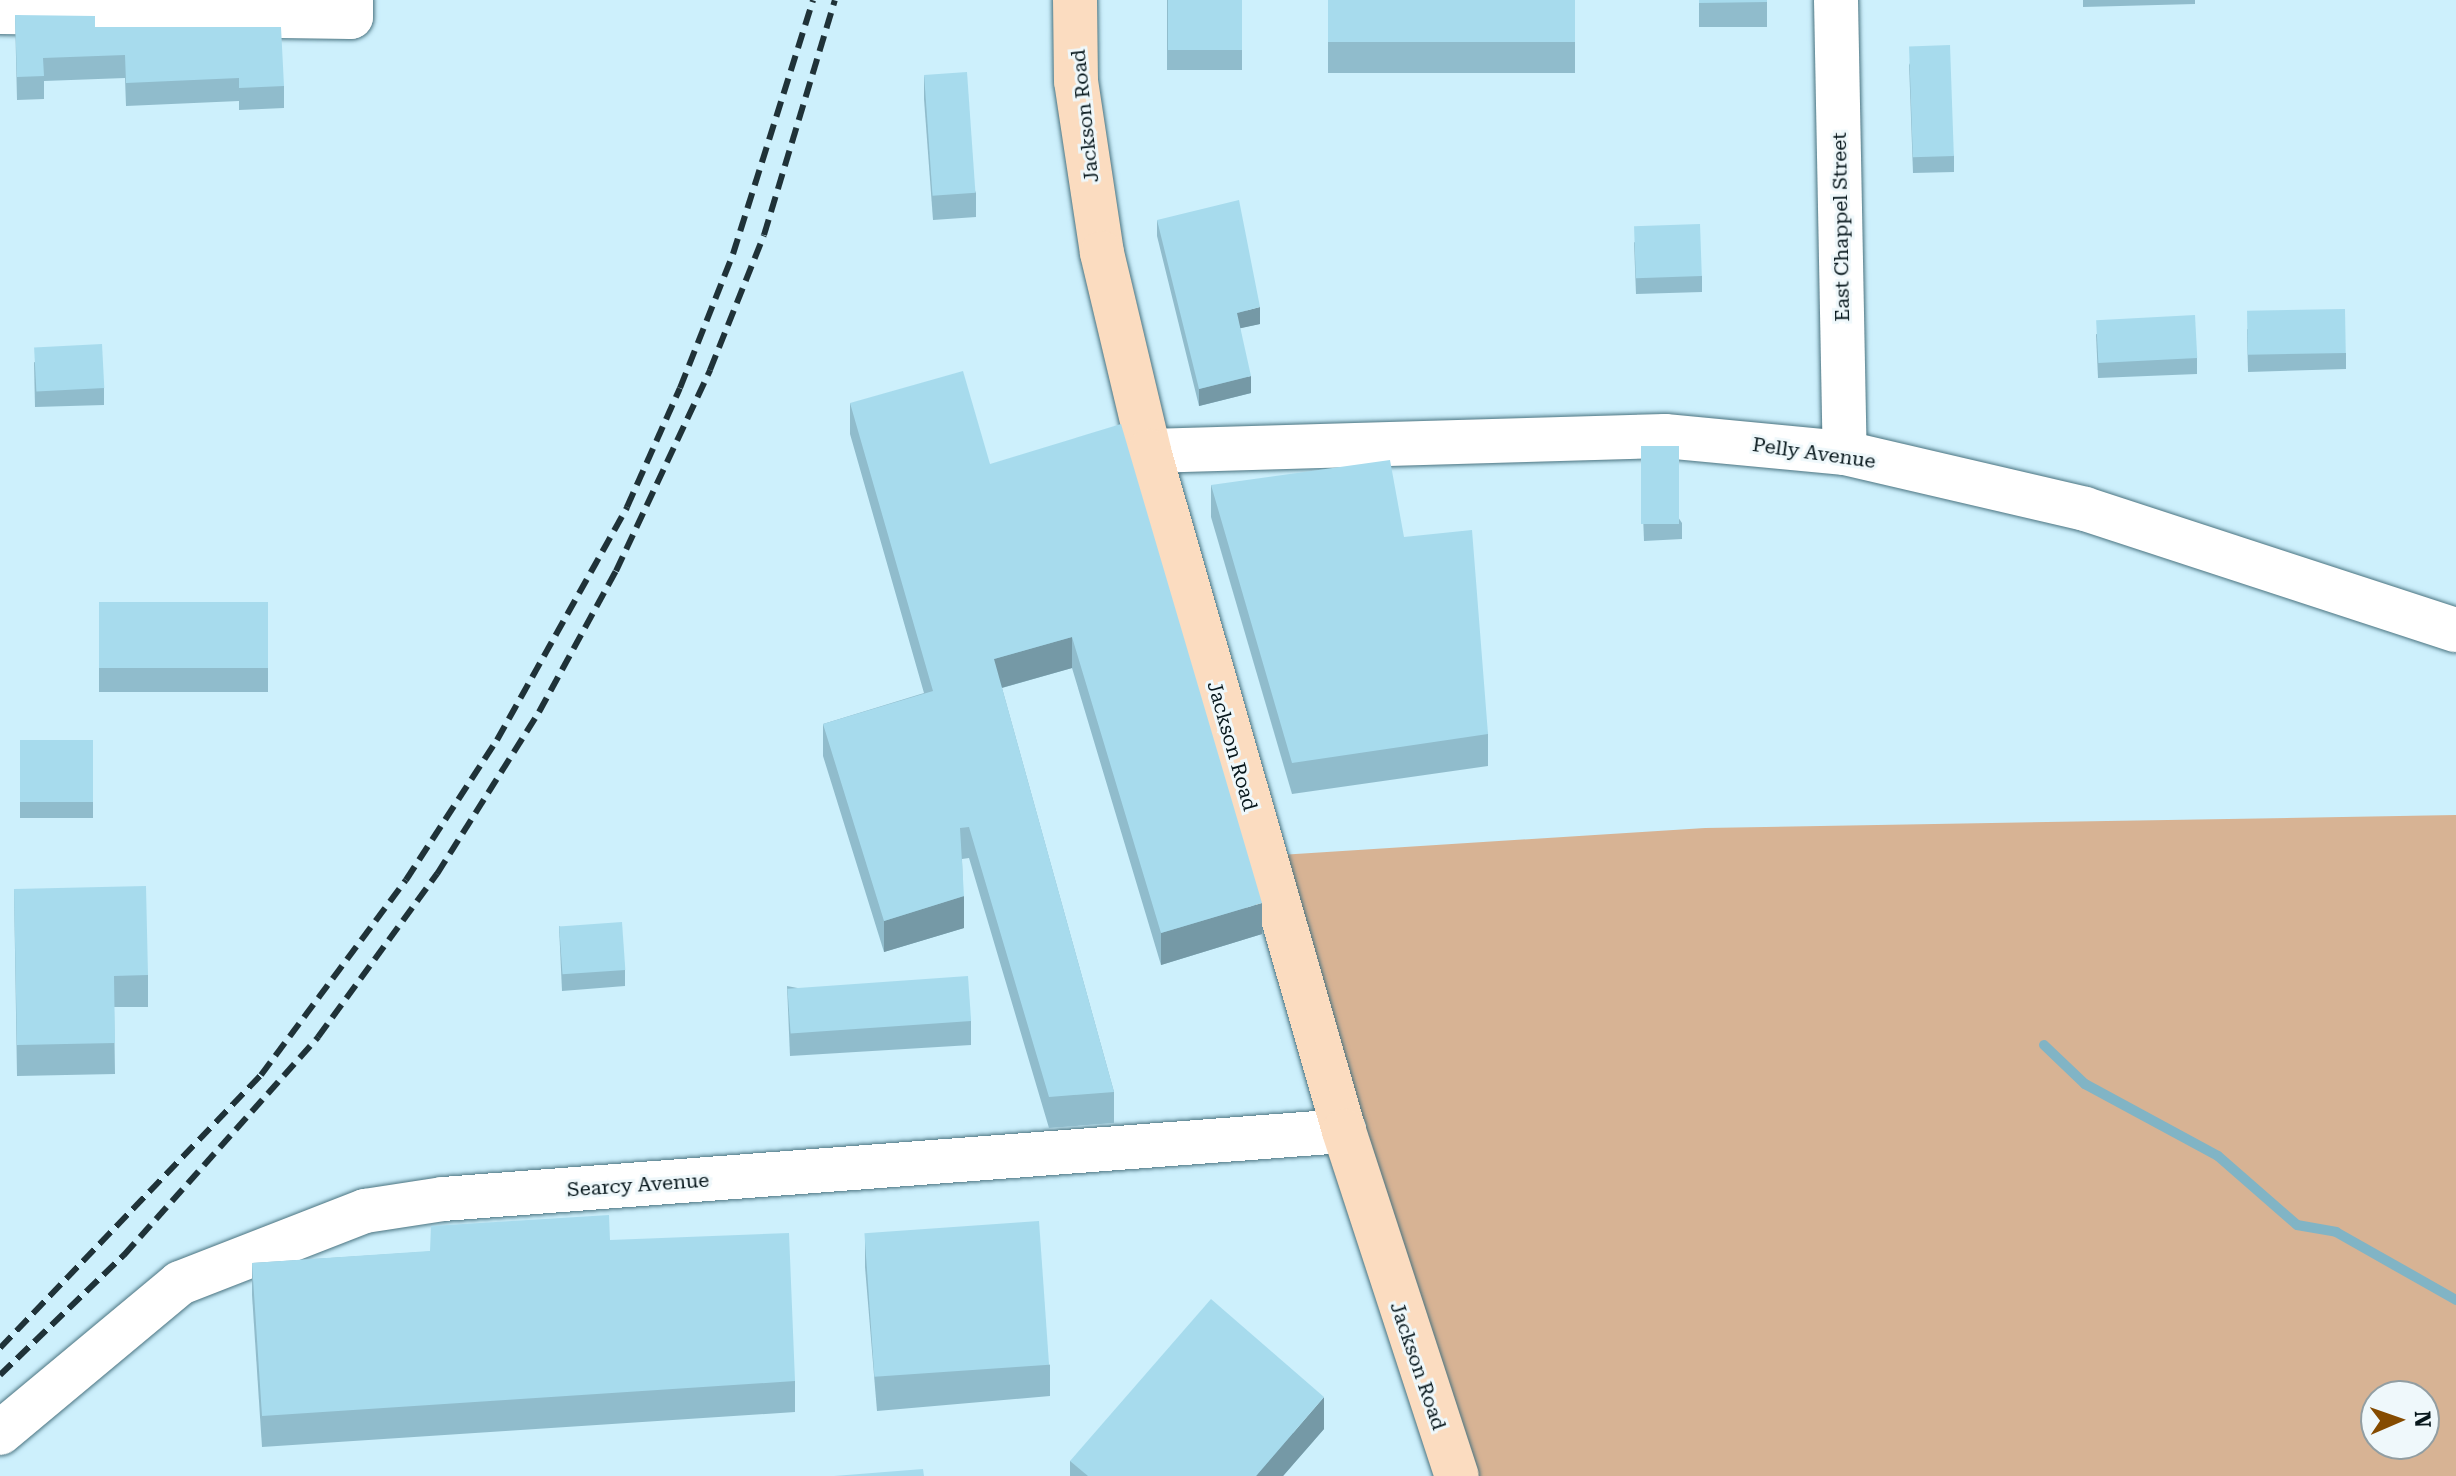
<!DOCTYPE html>
<style>
body{margin:0}
#map{position:relative;width:2456px;height:1476px;overflow:hidden;background:#cdf0fc;font-family:"Roboto Serif",serif}
div>[style]{position:absolute}
[style*='--x']{left:calc(var(--x)*1px);top:calc(var(--y)*1px);width:calc(var(--w)*1px);rotate:calc(var(--a)*1deg)}
.forest>*{inset:0;background:#d7b394}
.stream>*{height:10px;margin:-5px;padding:0 5px;transform-origin:5px;border-radius:5px;background:#81b4c5}
.roads{filter:drop-shadow(0 0 2px #4a7380) drop-shadow(0 0 2px #4a7380)}
.minor>*{height:44px;margin:-22px;padding:0 22px;transform-origin:22px;border-radius:22px;background:#fff}
.major>*{height:44px;margin:-22px;padding:0 22px;transform-origin:22px;border-radius:22px;background:#fbdcc0}
.rail>*{height:6px;margin-top:-3px;transform-origin:0;background:repeating-linear-gradient(90deg,#1f3238 0 16px,transparent 0 24px)}
.wall>*{inset:0;background:#90bccc;transform-origin:0 0}
.shaded-wall>*{inset:0;background:#7599a6}
.building>*{inset:0;background:#a7dbed;transform-origin:0 0}
span{translate:-50% -50%;white-space:nowrap;text-align:center;line-height:1.15;-webkit-text-stroke:6px #eff8fb;paint-order:stroke}
.street-label{font-size:20px;color:#07171c}
.north{position:absolute;left:2360px;top:1380px;width:80px;height:80px;box-sizing:border-box;background:#eff8fb;border:2px solid #929ea2;border-radius:50%;rotate:88deg;font-size:22px;font-weight:700;line-height:32px;text-align:center;color:#07171c}
.north::after{content:'';display:block;margin:auto;width:28px;height:36px;background:#854b00;clip-path:polygon(50% 0,100% 100%,50% 72%,0 100%)}
</style>
<div id="map">
<div class="forest">
<div style="clip-path:polygon(evenodd,2456px 815px,2456px 1476px,1469px 1476px,1280px 855px,1705px 828px,2456px 815px,2376px 1396px,2424px 1396px,2424px 1444px,2376px 1444px,2376px 1396px)"></div>
</div>
<div class="stream">
<div style="--x:2044;--y:1045;--w:57;--a:43.6"></div>
<div style="--x:2085;--y:1084;--w:151;--a:28.4"></div>
<div style="--x:2218;--y:1156;--w:105;--a:41.1"></div>
<div style="--x:2297;--y:1225;--w:40;--a:10"></div>
<div style="--x:2336;--y:1232;--w:138;--a:29.5"></div>
</div>
<div class="roads">
<div class="minor">
<div style="--x:1836;--y:0;--w:453;--a:88.9"></div>
<div style="--x:0;--y:12;--w:351;--a:0.8"></div>
<div style="--x:351;--y:17;--w:17;--a:-90"></div>
<div style="--x:1149;--y:451;--w:516;--a:-1.67"></div>
<div style="--x:1665;--y:436;--w:181;--a:5.4"></div>
<div style="--x:1845;--y:453;--w:246;--a:13.1"></div>
<div style="--x:2085;--y:509;--w:390;--a:18.1"></div>
<div style="--x:0;--y:1433;--w:234;--a:-39.8"></div>
<div style="--x:180;--y:1283;--w:199;--a:-21.3"></div>
<div style="--x:365;--y:1211;--w:79;--a:-8.7"></div>
<div style="--x:443;--y:1199;--w:904;--a:-4.32"></div>
</div>
<div class="major">
<div style="--x:1075;--y:0;--w:81;--a:89.3"></div>
<div style="--x:1076;--y:81;--w:174;--a:81.4"></div>
<div style="--x:1102;--y:253;--w:204;--a:76.6"></div>
<div style="--x:1149;--y:451;--w:707;--a:74"></div>
<div style="--x:1344;--y:1131;--w:363;--a:71.9"></div>
</div>
</div>
<div class="rail">
<div style="--x:0;--y:1348;--w:378;--a:-46.3"></div>
<div style="--x:261;--y:1075;--w:243;--a:-53.4"></div>
<div style="--x:406;--y:880;--w:167;--a:-57"></div>
<div style="--x:497;--y:740;--w:267;--a:-60.8"></div>
<div style="--x:627;--y:507;--w:130;--a:-66"></div>
<div style="--x:680;--y:388;--w:144;--a:-68.4"></div>
<div style="--x:733;--y:254;--w:266;--a:-72.5"></div>
<div style="--x:0;--y:1375;--w:173;--a:-44.1"></div>
<div style="--x:124;--y:1255;--w:292;--a:-48.3"></div>
<div style="--x:318;--y:1037;--w:202;--a:-53.9"></div>
<div style="--x:437;--y:874;--w:191;--a:-57.8"></div>
<div style="--x:539;--y:712;--w:161;--a:-61.4"></div>
<div style="--x:616;--y:571;--w:222;--a:-64.9"></div>
<div style="--x:710;--y:370;--w:145;--a:-68.2"></div>
<div style="--x:764;--y:235;--w:245;--a:-73.2"></div>
</div>
<div class="wall">
<div style="left:1167px;top:0;width:75px;height:70px"></div>
<div style="left:1328px;top:0;width:247px;height:73px"></div>
<div style="left:1699px;top:0;width:68px;height:27px"></div>
<div style="clip-path:polygon(2083px 0,2195px 0,2195px 4px,2083px 7px)"></div>
<div style="clip-path:polygon(15px 15px,95px 27px,284px 86px,284px 108px,239px 110px,239px 101px,126px 106px,125px 78px,44px 81px,44px 99px,17px 100px)"></div>
<div style="clip-path:polygon(1909px 63px,1954px 156px,1954px 172px,1913px 173px)"></div>
<div style="clip-path:polygon(924px 75px,976px 193px,976px 217px,933px 220px,924px 99px)"></div>
<div style="clip-path:polygon(1157px 220px,1260px 324px,1240px 328px,1251px 393px,1199px 406px,1157px 236px)"></div>
<div style="clip-path:polygon(1634px 242px,1702px 276px,1702px 292px,1636px 294px)"></div>
<div style="clip-path:polygon(2247px 329px,2346px 353px,2346px 369px,2248px 372px)"></div>
<div style="clip-path:polygon(2096px 334px,2197px 358px,2197px 374px,2098px 378px)"></div>
<div style="clip-path:polygon(34px 362px,104px 388px,104px 405px,35px 407px)"></div>
<div style="clip-path:polygon(850px 403px,990px 464px,1262px 934px,1161px 965px,1072px 668px,1002px 688px,1114px 1092px,1114px 1123px,1049px 1128px,969px 858px,962px 859px,964px 928px,884px 952px,823px 756px,823px 724px,924px 693px,850px 434px)"></div>
<div style="clip-path:polygon(1641px 462px,1682px 523px,1682px 539px,1644px 541px)"></div>
<div style="clip-path:polygon(1211px 485px,1404px 537px,1488px 734px,1488px 766px,1292px 794px,1211px 517px)"></div>
<div style="left:99px;top:602px;width:169px;height:90px"></div>
<div style="left:93px;top:740px;width:78px;height:73px;rotate:90deg"></div>
<div style="clip-path:polygon(14px 889px,148px 975px,148px 1007px,114px 1007px,115px 1074px,17px 1076px)"></div>
<div style="clip-path:polygon(559px 926px,625px 970px,625px 986px,562px 991px)"></div>
<div style="clip-path:polygon(787px 986px,971px 1021px,971px 1045px,790px 1056px)"></div>
<div style="clip-path:polygon(865px 1235px,1050px 1365px,1050px 1396px,877px 1411px,865px 1267px)"></div>
<div style="clip-path:polygon(610px 1240px,795px 1381px,795px 1412px,262px 1447px,252px 1295px,252px 1263px)"></div>
<div style="clip-path:polygon(1324px 1429px,1283px 1476px,1070px 1476px,1070px 1461px)"></div>
</div>
<div class="shaded-wall">
<div style="clip-path:polygon(1260px 307px,1260px 324px,1237px 329px,1237px 313px)"></div>
<div style="clip-path:polygon(1251px 376px,1251px 393px,1199px 406px,1199px 389px)"></div>
<div style="clip-path:polygon(1072px 637px,1072px 668px,994px 690px,994px 659px)"></div>
<div style="clip-path:polygon(964px 896px,964px 928px,884px 952px,884px 921px)"></div>
<div style="clip-path:polygon(1262px 903px,1262px 934px,1161px 965px,1161px 933px)"></div>
<div style="clip-path:polygon(1324px 1397px,1324px 1429px,1283px 1476px,1256px 1476px)"></div>
</div>
<div class="building">
<div style="left:1168px;top:0;width:74px;height:50px"></div>
<div style="left:1328px;top:0;width:247px;height:42px"></div>
<div style="clip-path:polygon(1699px 0,1767px 0,1767px 2px,1699px 3px)"></div>
<div style="clip-path:polygon(15px 15px,95px 16px,95px 27px,281px 27px,284px 86px,239px 88px,239px 78px,126px 83px,125px 55px,43px 58px,44px 76px,17px 77px)"></div>
<div style="left:1950px;top:45px;width:111px;height:41px;rotate:88deg"></div>
<div style="left:967px;top:72px;width:121px;height:43px;rotate:86deg"></div>
<div style="clip-path:polygon(1239px 200px,1260px 307px,1237px 313px,1251px 376px,1199px 389px,1157px 220px)"></div>
<div style="left:1700px;top:224px;width:52px;height:66px;rotate:88deg"></div>
<div style="left:2345px;top:309px;width:44px;height:98px;rotate:89deg"></div>
<div style="left:2195px;top:315px;width:43px;height:99px;rotate:87deg"></div>
<div style="left:102px;top:344px;width:44px;height:68px;rotate:87deg"></div>
<div style="clip-path:polygon(963px 371px,990px 464px,1121px 424px,1262px 903px,1161px 933px,1072px 637px,994px 659px,1114px 1092px,1049px 1097px,969px 827px,960px 828px,964px 896px,884px 921px,823px 724px,933px 691px,850px 403px)"></div>
<div style="left:1641px;top:446px;width:38px;height:78px"></div>
<div style="clip-path:polygon(1390px 460px,1404px 537px,1472px 530px,1488px 734px,1292px 763px,1211px 485px)"></div>
<div style="left:99px;top:602px;width:169px;height:66px"></div>
<div style="left:93px;top:740px;width:62px;height:73px;rotate:90deg"></div>
<div style="clip-path:polygon(146px 886px,148px 975px,114px 976px,115px 1043px,17px 1045px,14px 889px)"></div>
<div style="left:622px;top:922px;width:48px;height:63px;rotate:86deg"></div>
<div style="left:968px;top:976px;width:45px;height:181px;rotate:86deg"></div>
<div style="clip-path:polygon(609px 1215px,610px 1240px,789px 1233px,795px 1381px,262px 1416px,252px 1263px,430px 1251px,431px 1226px)"></div>
<div style="left:1039px;top:1221px;width:144px;height:175px;rotate:86deg"></div>
<div style="clip-path:polygon(1211px 1299px,1324px 1397px,1256px 1476px,1088px 1476px,1070px 1461px)"></div>
<div style="clip-path:polygon(923px 1469px,924px 1476px,834px 1476px)"></div>
</div>
<div class="street-label">
<span style="left:1085px;top:116px;rotate:-96deg">Jackson Road</span>
<span style="left:1841px;top:227px;rotate:-91deg">East Chappel Street</span>
<span style="left:1814px;top:453px;rotate:8deg">Pelly Avenue</span>
<span style="left:1232px;top:746px;rotate:74deg">Jackson Road</span>
<span style="left:638px;top:1185px;rotate:-4deg">Searcy Avenue</span>
<span style="left:1418px;top:1366px;rotate:71deg">Jackson Road</span>
</div>
<div class="north">N</div>
</div>
